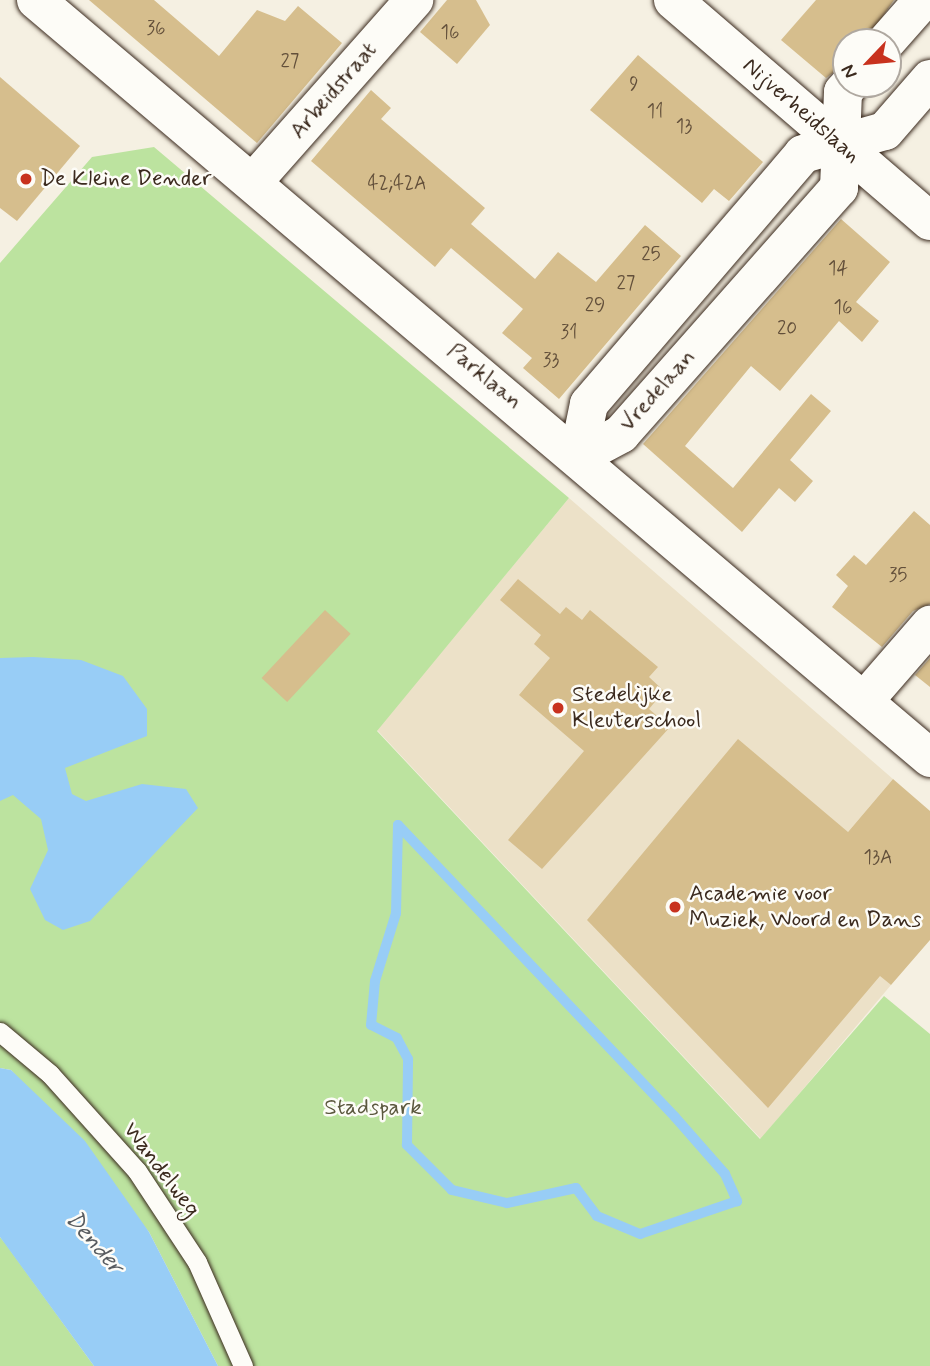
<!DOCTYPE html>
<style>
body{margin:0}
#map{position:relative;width:930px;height:1366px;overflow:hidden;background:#f5f0e2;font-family:Mynerve,sans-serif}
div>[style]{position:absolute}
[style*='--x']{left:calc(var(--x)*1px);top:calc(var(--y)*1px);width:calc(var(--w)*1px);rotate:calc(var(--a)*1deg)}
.built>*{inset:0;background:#ece1c8}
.green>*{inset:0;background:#bce39f}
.water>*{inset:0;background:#98cdf6}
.stream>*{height:10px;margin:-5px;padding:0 5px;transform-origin:5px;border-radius:5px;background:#98cdf6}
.building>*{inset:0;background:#d6be8d;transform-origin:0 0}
.roads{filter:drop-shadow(0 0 2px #3b2a1e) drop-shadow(0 0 2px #3b2a1e)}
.lane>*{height:19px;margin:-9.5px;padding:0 9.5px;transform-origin:9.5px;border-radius:9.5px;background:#fdfcf7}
.street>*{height:38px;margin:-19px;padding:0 19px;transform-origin:19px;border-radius:19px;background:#fdfcf7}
.dots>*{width:19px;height:19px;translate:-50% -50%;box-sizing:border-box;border:4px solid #fdfcf7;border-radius:50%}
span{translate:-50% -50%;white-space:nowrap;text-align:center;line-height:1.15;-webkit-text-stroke:5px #fdfcf7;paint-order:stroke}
.number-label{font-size:19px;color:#624f3a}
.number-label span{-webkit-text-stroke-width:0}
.street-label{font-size:23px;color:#3b2a1e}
.poi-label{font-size:23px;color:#3b2a1e}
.left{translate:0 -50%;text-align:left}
.park-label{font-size:23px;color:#5b583e}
.water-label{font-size:24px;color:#575b5f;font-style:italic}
.north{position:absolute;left:832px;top:28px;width:70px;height:70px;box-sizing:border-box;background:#fdfcf7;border:2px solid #afa8a0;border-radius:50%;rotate:244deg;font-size:19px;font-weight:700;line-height:28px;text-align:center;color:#3b2a1e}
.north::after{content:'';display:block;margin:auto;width:24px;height:32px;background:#c8321e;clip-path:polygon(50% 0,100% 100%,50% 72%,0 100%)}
</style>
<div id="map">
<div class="built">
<div style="clip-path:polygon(569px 498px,893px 779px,791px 899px,891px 985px,761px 1139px,377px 730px)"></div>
</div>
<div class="green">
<div style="clip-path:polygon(154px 147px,569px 498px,377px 731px,760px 1139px,884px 996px,930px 1034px,930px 1366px,218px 1366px,149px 1232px,11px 1070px,0 1068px,0 263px,92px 157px)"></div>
<div style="clip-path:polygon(0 1237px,5px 1243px,94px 1366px,0 1366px)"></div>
</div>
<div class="water">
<div style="clip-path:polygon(33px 657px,81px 660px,123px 676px,147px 709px,147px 736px,65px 768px,72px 794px,86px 801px,142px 784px,186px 789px,198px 808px,90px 921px,63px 930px,45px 920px,30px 889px,48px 850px,41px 819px,13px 795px,0 801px,0 658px)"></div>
<div style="clip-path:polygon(0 1068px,11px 1070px,85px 1141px,149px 1232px,218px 1366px,94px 1366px,0 1237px)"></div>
</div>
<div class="stream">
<div style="--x:398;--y:825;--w:402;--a:46.5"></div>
<div style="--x:675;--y:1117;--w:76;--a:48.7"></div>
<div style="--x:725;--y:1174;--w:30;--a:66"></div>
<div style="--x:737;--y:1201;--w:102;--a:161.2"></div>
<div style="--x:640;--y:1234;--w:47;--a:-157.3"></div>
<div style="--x:597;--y:1216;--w:35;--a:-127"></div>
<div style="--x:576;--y:1188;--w:71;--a:167.7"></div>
<div style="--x:507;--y:1203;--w:57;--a:-166.7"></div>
<div style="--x:452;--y:1190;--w:64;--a:-135"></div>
<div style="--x:407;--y:1145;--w:86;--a:-89.3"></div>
<div style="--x:408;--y:1059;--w:24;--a:-118"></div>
<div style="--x:397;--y:1038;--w:29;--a:-153"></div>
<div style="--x:371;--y:1025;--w:44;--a:-84.8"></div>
<div style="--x:375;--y:981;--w:71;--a:-72.8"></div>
<div style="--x:396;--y:913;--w:88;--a:-88.7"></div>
</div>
<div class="building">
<div style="clip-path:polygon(89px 0,154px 0,219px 56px,257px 10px,285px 21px,298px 6px,342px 43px,257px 143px)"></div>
<div style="clip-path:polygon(447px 0,476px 0,490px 25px,457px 64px,420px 32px)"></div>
<div style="clip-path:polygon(816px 0,894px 0,865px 42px,846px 42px,846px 63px,826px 78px,781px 40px)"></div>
<div style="clip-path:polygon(638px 55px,763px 162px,729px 201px,714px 189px,702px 203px,590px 110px)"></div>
<div style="clip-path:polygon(0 77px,80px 146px,17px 221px,0 208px)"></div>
<div style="clip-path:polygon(371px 90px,391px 108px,381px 119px,485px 208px,471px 224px,535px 279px,558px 252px,596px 282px,645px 225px,681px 256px,559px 399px,523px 368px,532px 358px,502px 333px,523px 309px,451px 248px,435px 267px,311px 161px)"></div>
<div style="clip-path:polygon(841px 219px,890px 262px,856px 302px,879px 321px,862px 342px,839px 321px,780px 391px,751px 366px,685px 446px,733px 488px,811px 394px,831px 411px,790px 460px,813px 481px,795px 502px,779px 488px,742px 532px,643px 444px)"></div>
<div style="clip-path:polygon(914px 511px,930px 525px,930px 604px,913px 611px,882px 647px,832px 607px,848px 586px,836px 575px,854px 555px,866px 565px)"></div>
<div style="clip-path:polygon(518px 579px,560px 614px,566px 607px,582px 620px,590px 610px,658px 667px,649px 677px,664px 691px,649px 709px,670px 727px,542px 869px,508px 840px,584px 751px,519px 695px,550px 658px,534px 644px,541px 635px,500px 600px)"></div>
<div style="left:325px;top:610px;width:35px;height:93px;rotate:43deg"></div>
<div style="clip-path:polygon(930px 658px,930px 687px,915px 675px)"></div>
<div style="clip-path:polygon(738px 739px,848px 832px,893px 779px,930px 811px,930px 940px,891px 985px,880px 976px,768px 1108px,587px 920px)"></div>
</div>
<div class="roads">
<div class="lane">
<div style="--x:0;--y:1032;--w:65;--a:40"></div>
<div style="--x:50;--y:1074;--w:130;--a:48.1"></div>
<div style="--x:137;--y:1171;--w:109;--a:56.6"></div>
<div style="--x:197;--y:1262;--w:114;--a:66.1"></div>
</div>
<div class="street">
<div style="--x:36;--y:0;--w:1172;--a:40.29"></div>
<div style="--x:673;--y:0;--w:339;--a:40.7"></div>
<div style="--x:886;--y:42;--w:56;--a:-48.6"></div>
<div style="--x:254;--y:181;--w:242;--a:-48.5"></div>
<div style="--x:578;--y:457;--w:54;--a:-78.3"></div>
<div style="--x:589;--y:404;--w:329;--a:-49.4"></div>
<div style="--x:803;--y:154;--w:85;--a:-15.7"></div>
<div style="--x:885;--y:131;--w:69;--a:-49.1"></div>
<div style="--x:578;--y:457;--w:49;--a:-28.1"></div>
<div style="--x:621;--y:434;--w:329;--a:-48.5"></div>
<div style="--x:839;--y:188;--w:96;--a:-87.6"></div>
<div style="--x:843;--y:92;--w:11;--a:-49"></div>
<div style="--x:864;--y:701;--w:101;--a:-49"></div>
</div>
</div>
<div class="dots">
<div style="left:26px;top:179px;background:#c8321e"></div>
<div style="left:558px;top:708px;background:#c8321e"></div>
<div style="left:675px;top:907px;background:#c8321e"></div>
</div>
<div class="number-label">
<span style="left:156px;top:29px">36</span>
<span style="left:450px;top:33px">16</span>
<span style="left:290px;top:62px">27</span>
<span style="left:634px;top:85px">9</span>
<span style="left:655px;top:112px">11</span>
<span style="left:684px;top:127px">13</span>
<span style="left:397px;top:184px">42;42A</span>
<span style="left:651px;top:255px">25</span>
<span style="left:838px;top:269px">14</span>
<span style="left:626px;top:284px">27</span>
<span style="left:595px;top:306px">29</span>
<span style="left:843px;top:308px">16</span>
<span style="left:787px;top:329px">20</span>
<span style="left:569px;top:333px">31</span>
<span style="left:551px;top:361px">33</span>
<span style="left:898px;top:576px">35</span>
<span style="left:878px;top:858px">13A</span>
</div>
<div class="street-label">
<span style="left:334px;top:91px;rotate:-49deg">Arbeidstraat</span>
<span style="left:801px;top:111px;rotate:41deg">Nijverheidslaan</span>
<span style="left:484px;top:377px;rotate:40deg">Parklaan</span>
<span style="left:658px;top:391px;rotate:-48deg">Vredelaan</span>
<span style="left:161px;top:1170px;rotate:53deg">Wandelweg</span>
</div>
<div class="poi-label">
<span class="left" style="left:40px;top:179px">De Kleine Dender</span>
<span class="left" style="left:572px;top:708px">Stedelijke<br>Kleuterschool</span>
<span class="left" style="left:689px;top:907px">Academie voor<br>Muziek, Woord en Dans</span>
</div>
<div class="park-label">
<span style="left:373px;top:1108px">Stadspark</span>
</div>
<div class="water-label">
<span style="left:94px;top:1243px;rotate:49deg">Dender</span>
</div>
<div class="north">N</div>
</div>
